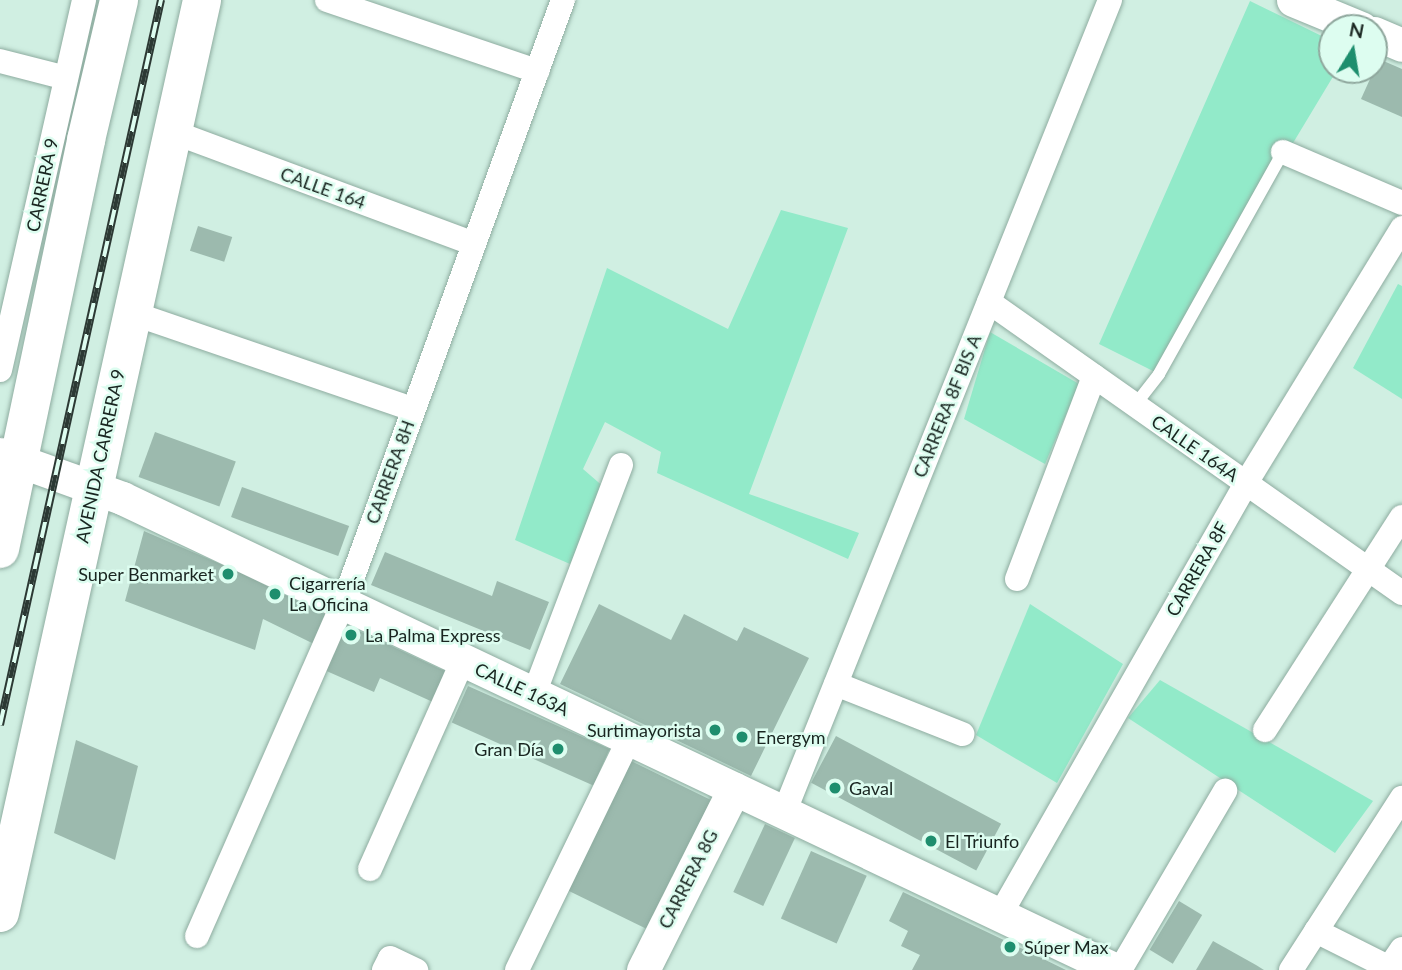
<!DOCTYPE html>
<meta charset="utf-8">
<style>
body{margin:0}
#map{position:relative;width:1402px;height:970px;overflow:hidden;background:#d0efe2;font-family:Lato,sans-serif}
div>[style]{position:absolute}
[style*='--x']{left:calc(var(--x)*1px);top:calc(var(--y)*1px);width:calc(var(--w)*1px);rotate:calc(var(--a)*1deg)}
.green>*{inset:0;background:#92eac9}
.building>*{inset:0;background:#9cbaae;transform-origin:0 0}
.roads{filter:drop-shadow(0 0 2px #8eaca0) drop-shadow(0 0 2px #8eaca0)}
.lane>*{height:12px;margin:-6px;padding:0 6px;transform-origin:6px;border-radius:6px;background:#fff}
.street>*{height:24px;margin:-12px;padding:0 12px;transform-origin:12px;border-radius:12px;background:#fff}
.secondary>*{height:33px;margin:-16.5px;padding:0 16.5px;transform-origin:16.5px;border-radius:16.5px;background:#fff}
.primary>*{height:38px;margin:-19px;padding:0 19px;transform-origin:19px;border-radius:19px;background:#fff}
.rail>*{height:8px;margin-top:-4px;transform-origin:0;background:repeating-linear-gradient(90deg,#ddfdf0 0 16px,#2c3934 0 32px);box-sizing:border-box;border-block:2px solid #2c3934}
.dots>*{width:19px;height:19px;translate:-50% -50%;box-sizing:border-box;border:4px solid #ddfdf0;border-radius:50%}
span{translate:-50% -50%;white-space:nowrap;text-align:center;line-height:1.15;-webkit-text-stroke:5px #ddfdf0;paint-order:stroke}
.street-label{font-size:18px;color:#192520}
.poi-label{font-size:18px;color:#192520}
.right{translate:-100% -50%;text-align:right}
.left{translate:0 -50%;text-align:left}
.north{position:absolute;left:1318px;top:14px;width:70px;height:70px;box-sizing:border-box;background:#ddfdf0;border:2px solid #8fa79d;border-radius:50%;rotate:11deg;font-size:19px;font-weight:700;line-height:28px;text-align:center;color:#192520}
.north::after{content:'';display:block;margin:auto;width:24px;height:32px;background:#1e8e6e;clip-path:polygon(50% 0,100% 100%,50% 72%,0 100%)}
</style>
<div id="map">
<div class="green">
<div style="clip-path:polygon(1250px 1px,1332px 41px,1332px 70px,1337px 70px,1155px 372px,1099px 344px)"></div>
<div style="clip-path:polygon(781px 210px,848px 228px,749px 494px,859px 533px,848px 559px,657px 473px,661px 452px,605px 422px,583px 469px,605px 488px,570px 564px,515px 540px,607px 268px,728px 329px)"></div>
<div style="clip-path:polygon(1398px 284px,1402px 286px,1402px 399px,1353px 368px)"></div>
<div style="clip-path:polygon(990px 332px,1079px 384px,1045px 464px,964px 419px)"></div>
<div style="clip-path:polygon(1030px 604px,1123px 664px,1057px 783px,976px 735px)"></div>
<div style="clip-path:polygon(1160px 680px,1373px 801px,1335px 853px,1128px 718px)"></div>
</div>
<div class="building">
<div style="clip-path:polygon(1379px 59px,1402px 69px,1402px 117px,1361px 99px)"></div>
<div style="left:198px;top:226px;width:36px;height:26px;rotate:18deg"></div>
<div style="left:155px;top:432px;width:86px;height:48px;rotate:20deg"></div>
<div style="left:242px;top:487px;width:114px;height:32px;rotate:20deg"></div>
<div style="clip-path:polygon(144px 531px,239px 572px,328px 616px,314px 644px,263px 619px,255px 650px,125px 601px)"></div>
<div style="clip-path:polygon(385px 552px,492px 596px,497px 581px,549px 602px,530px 650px,371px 585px)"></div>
<div style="clip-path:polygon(599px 604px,671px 640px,684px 614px,737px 641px,744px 627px,809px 658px,751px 776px,560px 684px)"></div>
<div style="clip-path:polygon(353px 628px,449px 673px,435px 703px,380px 678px,374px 692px,322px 669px,340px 631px)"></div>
<div style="left:468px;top:686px;width:155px;height:40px;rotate:24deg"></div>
<div style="left:836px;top:736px;width:187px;height:53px;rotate:28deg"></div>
<div style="clip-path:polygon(76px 740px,138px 766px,115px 860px,54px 833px)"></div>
<div style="left:627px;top:759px;width:94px;height:144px;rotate:26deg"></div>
<div style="left:765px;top:824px;width:33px;height:75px;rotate:25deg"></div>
<div style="left:811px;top:851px;width:61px;height:74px;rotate:24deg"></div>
<div style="clip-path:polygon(903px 892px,1025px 950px,1066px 970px,912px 970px,920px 955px,901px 946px,908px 931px,889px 921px)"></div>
<div style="left:1179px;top:901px;width:27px;height:57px;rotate:31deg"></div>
<div style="clip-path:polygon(1213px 941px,1256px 965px,1264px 970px,1196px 970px)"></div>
</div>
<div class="roads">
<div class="lane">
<div style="--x:1135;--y:405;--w:39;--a:-52"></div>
<div style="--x:1159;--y:374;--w:254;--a:-60.8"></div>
</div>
<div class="street">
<div style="--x:327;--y:0;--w:222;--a:18.7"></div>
<div style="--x:0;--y:61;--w:68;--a:14.4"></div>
<div style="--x:173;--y:132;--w:321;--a:20.4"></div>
<div style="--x:1283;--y:152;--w:129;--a:23.2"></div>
<div style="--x:989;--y:302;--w:505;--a:35.17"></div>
<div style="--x:132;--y:313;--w:297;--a:18.9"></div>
<div style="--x:0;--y:370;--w:379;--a:-77.2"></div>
<div style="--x:1017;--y:579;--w:217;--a:-69.2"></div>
<div style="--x:836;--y:684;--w:136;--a:21.6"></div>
<div style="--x:534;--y:694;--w:245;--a:-69.2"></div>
<div style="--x:1265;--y:730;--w:253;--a:-57.3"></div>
<div style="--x:784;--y:813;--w:876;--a:-68.15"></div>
<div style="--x:370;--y:869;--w:229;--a:-66"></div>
<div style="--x:1000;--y:915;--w:497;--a:-60.3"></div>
<div style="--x:1246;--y:483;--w:299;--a:-58.5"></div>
<div style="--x:1316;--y:931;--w:87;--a:26.6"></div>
<div style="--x:197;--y:936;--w:363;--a:-66.3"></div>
<div style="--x:343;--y:604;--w:643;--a:-69.99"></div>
<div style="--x:1389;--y:968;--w:23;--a:-56"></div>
<div style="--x:384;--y:970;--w:13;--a:-63"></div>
<div style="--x:390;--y:958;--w:29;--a:25"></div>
<div style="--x:517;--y:970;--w:257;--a:-64.1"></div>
<div style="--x:1120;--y:970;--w:208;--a:-59.6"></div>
<div style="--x:1291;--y:970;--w:205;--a:-57.2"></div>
</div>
<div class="secondary">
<div style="--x:1293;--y:0;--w:74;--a:22.4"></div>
<div style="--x:1374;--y:33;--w:30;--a:23"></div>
<div style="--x:0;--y:454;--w:130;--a:19.8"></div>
<div style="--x:122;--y:498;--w:1100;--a:25.4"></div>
<div style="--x:643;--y:970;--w:203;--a:-63.3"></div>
</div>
<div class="primary">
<div style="--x:0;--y:549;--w:418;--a:-78.1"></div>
<div style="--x:86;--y:140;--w:144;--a:-76.7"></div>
<div style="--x:0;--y:913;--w:935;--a:-77.52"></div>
</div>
</div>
<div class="rail">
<div style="--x:0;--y:725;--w:743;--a:-77.48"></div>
</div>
<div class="dots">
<div style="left:228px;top:574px;background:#1e8e6e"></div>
<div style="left:275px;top:594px;background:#1e8e6e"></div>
<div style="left:351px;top:635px;background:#1e8e6e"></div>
<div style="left:715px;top:730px;background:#1e8e6e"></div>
<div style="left:742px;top:737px;background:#1e8e6e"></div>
<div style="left:558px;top:749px;background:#1e8e6e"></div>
<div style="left:835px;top:788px;background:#1e8e6e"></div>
<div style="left:931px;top:841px;background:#1e8e6e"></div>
<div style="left:1010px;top:947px;background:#1e8e6e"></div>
</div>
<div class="street-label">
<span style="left:42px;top:185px;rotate:-78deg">CARRERA 9</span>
<span style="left:323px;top:188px;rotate:20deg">CALLE 164</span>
<span style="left:947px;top:406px;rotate:-68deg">CARRERA 8F BIS A</span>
<span style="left:1195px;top:448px;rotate:35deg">CALLE 164A</span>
<span style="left:100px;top:456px;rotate:-78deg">AVENIDA CARRERA 9</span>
<span style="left:390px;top:472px;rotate:-70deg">CARRERA 8H</span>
<span style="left:1197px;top:569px;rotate:-60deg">CARRERA 8F</span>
<span style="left:522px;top:689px;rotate:25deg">CALLE 163A</span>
<span style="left:688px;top:879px;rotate:-63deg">CARRERA 8G</span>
</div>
<div class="poi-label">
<span class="right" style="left:214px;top:574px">Super Benmarket</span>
<span class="left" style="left:289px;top:594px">Cigarrería<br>La Oficina</span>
<span class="left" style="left:365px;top:635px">La Palma Express</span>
<span class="right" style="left:701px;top:730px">Surtimayorista</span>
<span class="left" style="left:756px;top:737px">Energym</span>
<span class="right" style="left:544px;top:749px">Gran Día</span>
<span class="left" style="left:849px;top:788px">Gaval</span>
<span class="left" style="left:945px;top:841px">El Triunfo</span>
<span class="left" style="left:1024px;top:947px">Súper Max</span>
</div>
<div class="north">N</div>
</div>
